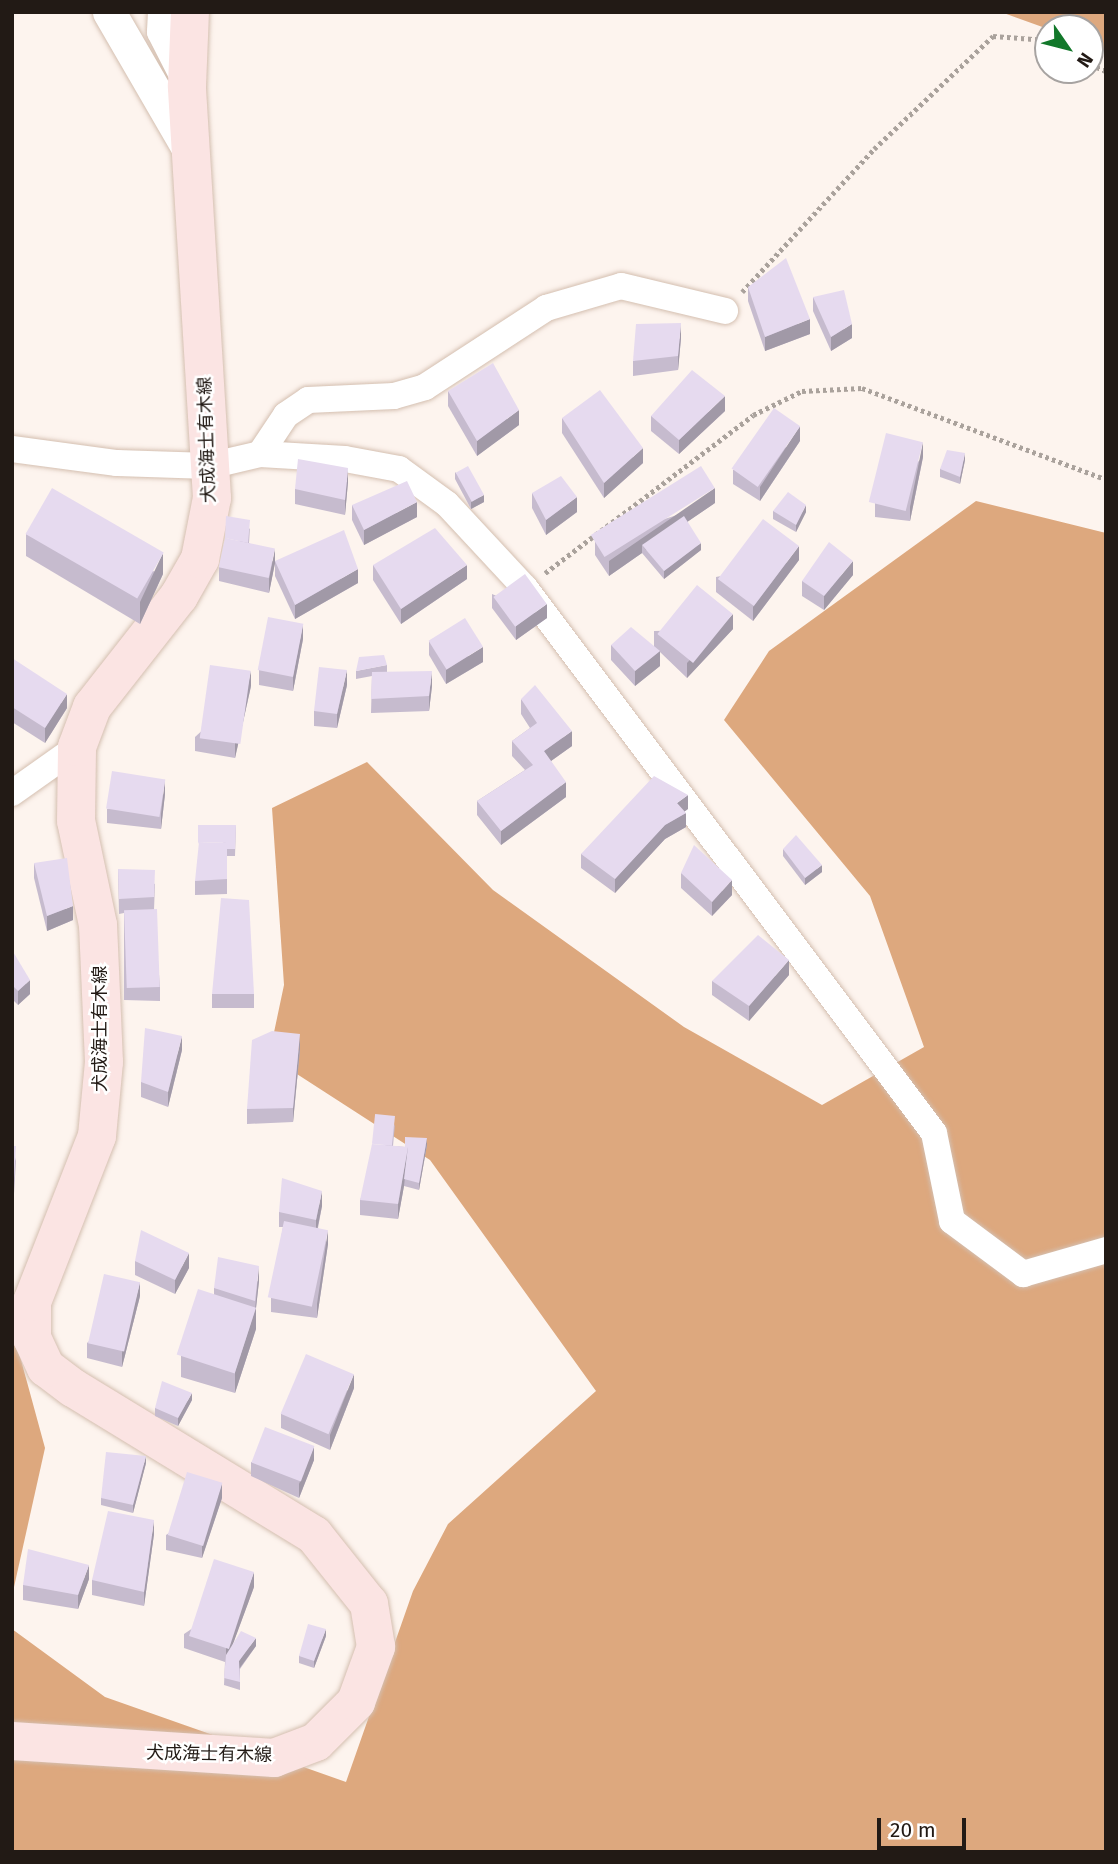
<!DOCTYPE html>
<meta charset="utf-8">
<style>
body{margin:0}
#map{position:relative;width:1118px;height:1864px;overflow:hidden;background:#fdf4ee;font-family:"Fira Sans","Noto Sans JP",sans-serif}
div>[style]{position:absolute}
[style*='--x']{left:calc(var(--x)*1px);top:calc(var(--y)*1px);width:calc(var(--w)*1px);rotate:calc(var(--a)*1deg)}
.forest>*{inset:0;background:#dda87e}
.path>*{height:4.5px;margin-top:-2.25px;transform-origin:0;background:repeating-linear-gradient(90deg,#aaa29c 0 3.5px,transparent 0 7px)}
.roads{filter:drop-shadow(0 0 2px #d4bfb0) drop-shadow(0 0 2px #d4bfb0)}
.minor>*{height:26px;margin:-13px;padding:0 13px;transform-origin:13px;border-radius:13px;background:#fff}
.tertiary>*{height:33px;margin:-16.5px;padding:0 16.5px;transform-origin:16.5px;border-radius:16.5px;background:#fff}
.secondary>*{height:38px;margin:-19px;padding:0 19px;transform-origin:19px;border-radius:19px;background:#fbe4e3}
.wall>*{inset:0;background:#c6bbce;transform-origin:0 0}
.shaded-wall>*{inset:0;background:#a199a7}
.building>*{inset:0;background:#e6daef;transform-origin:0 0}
span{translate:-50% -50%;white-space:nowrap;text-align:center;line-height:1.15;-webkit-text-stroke:5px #fff;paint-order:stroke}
.street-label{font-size:18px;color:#221a15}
.frame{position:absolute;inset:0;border:14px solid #221a15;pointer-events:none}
.north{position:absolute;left:1034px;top:14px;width:70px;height:70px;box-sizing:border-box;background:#fff;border:2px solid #a7a3a1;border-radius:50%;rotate:125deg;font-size:19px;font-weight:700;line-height:28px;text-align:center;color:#221a15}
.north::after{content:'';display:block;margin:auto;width:24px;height:32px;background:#12782a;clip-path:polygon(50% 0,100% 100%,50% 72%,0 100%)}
.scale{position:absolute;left:877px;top:1818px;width:89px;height:32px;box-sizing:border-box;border:4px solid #221a15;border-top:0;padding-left:9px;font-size:21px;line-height:24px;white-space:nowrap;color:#221a15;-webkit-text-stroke:5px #fff;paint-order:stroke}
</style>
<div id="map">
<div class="forest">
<div style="clip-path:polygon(1001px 12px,1106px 12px,1106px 50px,1090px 44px,1090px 28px,1048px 29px)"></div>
<div style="clip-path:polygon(976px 501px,1106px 533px,1106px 1852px,12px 1852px,12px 1629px,105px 1697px,346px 1782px,413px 1591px,448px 1524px,596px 1391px,430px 1160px,269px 1056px,284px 985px,272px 808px,367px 762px,493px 890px,684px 1027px,822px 1105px,924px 1047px,870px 896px,724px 720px,769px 651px)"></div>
<div style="clip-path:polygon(12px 1327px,45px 1448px,12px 1596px)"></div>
</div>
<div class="path">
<div style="--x:1090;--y:64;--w:17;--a:24"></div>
<div style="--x:742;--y:292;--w:195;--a:-47.3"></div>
<div style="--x:874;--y:149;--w:164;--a:-43.5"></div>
<div style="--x:993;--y:36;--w:55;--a:4.2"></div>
<div style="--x:545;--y:573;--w:261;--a:-37.2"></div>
<div style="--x:753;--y:415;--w:55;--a:-26.1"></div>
<div style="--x:802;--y:391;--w:60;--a:-2.9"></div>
<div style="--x:862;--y:388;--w:260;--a:20.5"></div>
</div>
<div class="roads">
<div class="minor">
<div style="--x:161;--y:12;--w:20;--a:93"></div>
<div style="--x:160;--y:32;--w:55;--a:63"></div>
<div style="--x:12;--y:449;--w:106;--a:7.6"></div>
<div style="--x:117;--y:463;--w:92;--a:1.9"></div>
<div style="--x:209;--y:466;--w:52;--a:-13.2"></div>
<div style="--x:260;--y:454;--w:85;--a:3.4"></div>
<div style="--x:345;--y:459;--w:55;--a:10.5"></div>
<div style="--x:399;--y:469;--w:59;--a:36.1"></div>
<div style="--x:447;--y:504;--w:115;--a:47.1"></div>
<div style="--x:525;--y:588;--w:681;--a:53.11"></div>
<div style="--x:934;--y:1133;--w:90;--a:78.4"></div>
<div style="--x:952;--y:1221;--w:89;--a:36.7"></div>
<div style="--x:1023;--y:1274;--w:86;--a:-16.1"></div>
<div style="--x:260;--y:454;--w:47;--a:-56.3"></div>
<div style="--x:286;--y:415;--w:27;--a:-34"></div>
<div style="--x:308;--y:400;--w:86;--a:-2.7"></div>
<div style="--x:394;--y:396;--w:32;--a:-16"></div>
<div style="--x:425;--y:387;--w:145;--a:-33.1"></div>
<div style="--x:546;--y:308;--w:78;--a:-16.3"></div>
<div style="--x:621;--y:286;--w:107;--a:13.5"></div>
<div style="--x:12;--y:793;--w:80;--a:-35.3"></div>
</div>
<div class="tertiary">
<div style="--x:109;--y:12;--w:165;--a:59.9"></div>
</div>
<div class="secondary">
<div style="--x:12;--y:1741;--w:263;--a:3.7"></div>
<div style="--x:274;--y:1758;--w:45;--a:-20.9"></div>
<div style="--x:316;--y:1742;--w:57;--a:-45"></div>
<div style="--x:356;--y:1702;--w:59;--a:-70"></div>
<div style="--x:376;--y:1647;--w:44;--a:-99.2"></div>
<div style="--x:369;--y:1604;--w:88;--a:-128.6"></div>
<div style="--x:314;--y:1535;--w:282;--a:-148.6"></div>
<div style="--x:73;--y:1388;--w:34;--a:-143"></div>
<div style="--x:46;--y:1368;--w:33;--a:-115"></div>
<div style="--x:32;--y:1338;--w:36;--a:-90"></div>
<div style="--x:32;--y:1302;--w:178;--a:-68.6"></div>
<div style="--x:97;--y:1136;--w:74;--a:-84.6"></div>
<div style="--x:104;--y:1062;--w:137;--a:-92.5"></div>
<div style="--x:98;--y:925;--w:106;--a:-101.9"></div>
<div style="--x:76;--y:821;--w:74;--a:-89.2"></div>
<div style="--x:77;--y:747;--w:43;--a:-69.4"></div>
<div style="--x:92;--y:707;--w:141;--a:-51.9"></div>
<div style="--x:179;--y:596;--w:43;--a:-60.4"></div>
<div style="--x:200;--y:559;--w:62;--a:-78.9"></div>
<div style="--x:212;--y:498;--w:413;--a:-93.5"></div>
<div style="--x:187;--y:86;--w:74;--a:-87.7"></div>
</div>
</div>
<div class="wall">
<div style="clip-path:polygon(748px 287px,810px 334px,765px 351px,748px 301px)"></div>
<div style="clip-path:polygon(813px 297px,852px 338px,831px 351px,813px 311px)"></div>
<div style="clip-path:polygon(681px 338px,678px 370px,633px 376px,633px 361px)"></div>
<div style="clip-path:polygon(448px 391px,519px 425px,477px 456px,448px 406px)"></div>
<div style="clip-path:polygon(725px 411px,679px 454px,651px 431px,651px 416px)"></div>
<div style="clip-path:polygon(562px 418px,643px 463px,604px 498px,562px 433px)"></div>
<div style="clip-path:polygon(800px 441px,760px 501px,733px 484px,733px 470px)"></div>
<div style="clip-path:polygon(923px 457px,910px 521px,875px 517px,875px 503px)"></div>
<div style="clip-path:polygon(965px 460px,960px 484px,940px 477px,940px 469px)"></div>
<div style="clip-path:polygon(455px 472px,484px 502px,471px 509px,455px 479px)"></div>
<div style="clip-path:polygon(348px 482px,345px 515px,295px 504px,295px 489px)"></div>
<div style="clip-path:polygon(532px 493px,577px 512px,546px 535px,532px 508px)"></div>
<div style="clip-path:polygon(715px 503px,687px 522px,701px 550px,664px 579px,642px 553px,609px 576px,595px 555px,595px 541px)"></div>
<div style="clip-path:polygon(352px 505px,417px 517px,364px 545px,352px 520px)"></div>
<div style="clip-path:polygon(773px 511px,806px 512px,796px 532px,773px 519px)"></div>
<div style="clip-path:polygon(250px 528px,249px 543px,275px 563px,269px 593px,219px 581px,219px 567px)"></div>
<div style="clip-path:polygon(26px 534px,163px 574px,140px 624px,26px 556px)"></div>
<div style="clip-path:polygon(799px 560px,753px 621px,716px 592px,716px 577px)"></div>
<div style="clip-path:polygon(275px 561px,358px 583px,295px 619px,275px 576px)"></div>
<div style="clip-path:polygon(373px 565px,467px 579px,401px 624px,373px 580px)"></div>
<div style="clip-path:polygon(853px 575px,824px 610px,802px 596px,802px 581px)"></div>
<div style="clip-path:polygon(492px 594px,547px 618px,516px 640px,492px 608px)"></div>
<div style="clip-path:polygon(733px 629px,687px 678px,660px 652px,660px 666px,635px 686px,611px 660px,611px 645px,654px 646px,654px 631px)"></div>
<div style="clip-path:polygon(303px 639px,293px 691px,259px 685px,259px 670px)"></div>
<div style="clip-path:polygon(429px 641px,483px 662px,446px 684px,429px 655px)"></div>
<div style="clip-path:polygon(12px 658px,67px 708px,45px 743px,12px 722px)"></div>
<div style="clip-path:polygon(387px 665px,387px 672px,432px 686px,429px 711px,371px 713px,372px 676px,356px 679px,356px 671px)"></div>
<div style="clip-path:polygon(347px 685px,337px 728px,314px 726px,314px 711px)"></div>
<div style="clip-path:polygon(251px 686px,235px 758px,195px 751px,195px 737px)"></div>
<div style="clip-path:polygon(521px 699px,572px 746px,551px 761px,566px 797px,501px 845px,477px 815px,477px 801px,525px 770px,512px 756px,512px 741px,530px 728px,521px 714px)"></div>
<div style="clip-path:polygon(165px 794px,161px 829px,107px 823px,107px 809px)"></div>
<div style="clip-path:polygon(688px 809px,685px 811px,686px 827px,665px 839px,615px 893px,581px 868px,581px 854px)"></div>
<div style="clip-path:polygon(236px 825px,235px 856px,227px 856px,227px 894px,195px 895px,195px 881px)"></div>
<div style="clip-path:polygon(783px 849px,822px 872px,805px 885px,783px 856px)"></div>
<div style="clip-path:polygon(34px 863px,73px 920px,47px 931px,34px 878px)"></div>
<div style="clip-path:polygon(118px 869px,155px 884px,154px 910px,160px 987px,160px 1001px,124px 1000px,124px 913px,119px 914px)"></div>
<div style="clip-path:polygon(681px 873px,732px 895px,712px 916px,681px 888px)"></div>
<div style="clip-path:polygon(12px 950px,30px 994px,18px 1005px,12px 999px)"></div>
<div style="clip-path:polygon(789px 975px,749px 1021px,712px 995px,712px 981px)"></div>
<div style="left:212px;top:994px;width:42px;height:14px"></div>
<div style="clip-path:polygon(300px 1049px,293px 1122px,247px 1124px,247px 1109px)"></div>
<div style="clip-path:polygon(182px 1050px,168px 1107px,141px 1097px,141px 1082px)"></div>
<div style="clip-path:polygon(395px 1124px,393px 1146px,405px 1147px,427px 1145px,419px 1190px,404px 1186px,398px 1219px,360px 1215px,360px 1200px)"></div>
<div style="clip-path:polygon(12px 1146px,16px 1161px,14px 1194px,12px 1194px)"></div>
<div style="clip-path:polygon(322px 1206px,318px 1228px,328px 1244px,317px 1318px,271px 1312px,271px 1298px,283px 1227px,279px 1227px,279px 1212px)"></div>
<div style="clip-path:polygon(135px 1261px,189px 1268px,175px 1294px,135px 1275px)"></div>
<div style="clip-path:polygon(259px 1281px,256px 1308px,256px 1329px,235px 1393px,181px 1377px,181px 1356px,214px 1294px,214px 1288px)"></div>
<div style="clip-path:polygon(140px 1296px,122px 1367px,87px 1358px,87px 1343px)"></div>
<div style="clip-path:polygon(354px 1388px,330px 1450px,281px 1428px,281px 1414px)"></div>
<div style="clip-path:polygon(192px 1400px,178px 1426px,155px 1416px,155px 1408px)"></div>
<div style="clip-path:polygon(314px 1460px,299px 1498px,251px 1476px,251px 1462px)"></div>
<div style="clip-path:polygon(146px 1463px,133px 1513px,101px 1505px,101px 1498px)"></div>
<div style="clip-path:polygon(222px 1498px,202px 1558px,166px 1550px,166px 1535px)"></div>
<div style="clip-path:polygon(154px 1534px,144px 1606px,92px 1595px,92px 1580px)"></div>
<div style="clip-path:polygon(89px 1579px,78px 1609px,23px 1600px,23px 1585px)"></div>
<div style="clip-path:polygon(254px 1587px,232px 1646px,256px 1646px,240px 1669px,240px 1690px,224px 1685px,225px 1662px,184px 1648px,184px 1634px)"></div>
<div style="clip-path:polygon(326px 1636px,314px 1668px,299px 1663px,299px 1656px)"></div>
</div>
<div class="shaded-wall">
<div style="clip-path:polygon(810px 319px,810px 334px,765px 351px,765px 337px)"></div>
<div style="clip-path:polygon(681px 323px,681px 338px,678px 370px,678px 356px)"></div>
<div style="clip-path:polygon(852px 324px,852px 338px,831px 351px,831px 337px)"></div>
<div style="clip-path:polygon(725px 396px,725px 411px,679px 454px,679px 440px)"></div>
<div style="clip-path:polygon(519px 410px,519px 425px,477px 456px,477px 441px)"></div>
<div style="clip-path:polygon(800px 426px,800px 441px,760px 501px,760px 487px)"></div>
<div style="clip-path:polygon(923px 442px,923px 457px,910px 521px,910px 507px)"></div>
<div style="clip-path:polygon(643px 448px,643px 463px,604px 498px,604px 483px)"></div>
<div style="clip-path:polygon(965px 453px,965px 460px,960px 484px,960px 477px)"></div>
<div style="clip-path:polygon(348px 468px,348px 482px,345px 515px,345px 500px)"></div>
<div style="clip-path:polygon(715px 488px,715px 503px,646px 550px,642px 545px,642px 553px,609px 576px,609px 561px)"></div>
<div style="clip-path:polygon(484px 495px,484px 502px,471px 509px,471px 502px)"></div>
<div style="clip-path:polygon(577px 497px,577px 512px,546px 535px,546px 520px)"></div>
<div style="clip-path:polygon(417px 502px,417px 517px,364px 545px,364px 530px)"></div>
<div style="clip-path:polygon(806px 505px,806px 512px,796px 532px,796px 525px)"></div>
<div style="clip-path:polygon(701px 543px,701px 550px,664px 579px,664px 571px)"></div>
<div style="clip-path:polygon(799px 546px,799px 560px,753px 621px,753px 607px)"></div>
<div style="clip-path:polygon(275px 549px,275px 563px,269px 593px,269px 579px)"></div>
<div style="clip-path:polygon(163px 553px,163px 574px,140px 624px,140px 602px)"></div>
<div style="clip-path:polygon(853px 561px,853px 575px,824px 610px,824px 596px)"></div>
<div style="clip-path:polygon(467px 565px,467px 579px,401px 624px,401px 609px)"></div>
<div style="clip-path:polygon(358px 569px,358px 583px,295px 619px,295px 605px)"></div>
<div style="clip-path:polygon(547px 604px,547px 618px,516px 640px,516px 626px)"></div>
<div style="clip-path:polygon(733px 614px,733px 629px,687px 678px,687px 663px)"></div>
<div style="clip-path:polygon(303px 624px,303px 639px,293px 691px,293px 676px)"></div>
<div style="clip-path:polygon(483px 647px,483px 662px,446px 684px,446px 670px)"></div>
<div style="clip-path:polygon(660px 651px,660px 666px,635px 686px,635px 671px)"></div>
<div style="clip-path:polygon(347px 670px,347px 685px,337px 728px,337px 714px)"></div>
<div style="clip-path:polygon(251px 671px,251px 686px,235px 758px,235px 743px)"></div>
<div style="clip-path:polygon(432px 671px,432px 686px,429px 711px,429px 696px)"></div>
<div style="clip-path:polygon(67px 694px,67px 708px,45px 743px,45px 728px)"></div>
<div style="clip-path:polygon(572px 731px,572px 746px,544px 766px,544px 751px)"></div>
<div style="clip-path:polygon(165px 779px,165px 794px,161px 829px,161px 814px)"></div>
<div style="clip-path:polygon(566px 782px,566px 797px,501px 845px,501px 831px)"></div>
<div style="clip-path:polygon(688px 795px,688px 809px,677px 817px,677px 803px)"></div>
<div style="clip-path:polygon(686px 813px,686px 827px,665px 839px,615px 893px,615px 879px,665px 825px)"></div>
<div style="clip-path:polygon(822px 865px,822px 872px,805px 885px,805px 878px)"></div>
<div style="clip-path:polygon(732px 880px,732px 895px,712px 916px,712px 902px)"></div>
<div style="clip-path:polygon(73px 906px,73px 920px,47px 931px,47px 916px)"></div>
<div style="clip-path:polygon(789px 960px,789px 975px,749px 1021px,749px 1006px)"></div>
<div style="clip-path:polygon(30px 980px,30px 994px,18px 1005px,18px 991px)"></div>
<div style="clip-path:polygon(300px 1034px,300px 1049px,293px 1122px,293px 1108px)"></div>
<div style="clip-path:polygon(182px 1036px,182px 1050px,168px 1107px,168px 1092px)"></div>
<div style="clip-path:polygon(427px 1138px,427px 1145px,419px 1190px,419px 1183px)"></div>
<div style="clip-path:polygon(408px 1147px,404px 1186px,398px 1219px,398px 1204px)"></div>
<div style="clip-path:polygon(322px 1191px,322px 1206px,316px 1235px,316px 1220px)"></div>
<div style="clip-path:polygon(328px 1230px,328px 1244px,317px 1318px,317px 1304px)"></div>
<div style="clip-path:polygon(189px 1253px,189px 1268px,175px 1294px,175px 1280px)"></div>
<div style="clip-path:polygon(259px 1266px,259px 1281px,256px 1308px,256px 1329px,235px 1393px,235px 1372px,255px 1310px)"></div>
<div style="clip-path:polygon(140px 1282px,140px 1296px,122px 1367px,122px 1353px)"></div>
<div style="clip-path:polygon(354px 1374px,354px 1388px,330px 1450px,330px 1435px)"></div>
<div style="clip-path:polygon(192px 1393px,192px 1400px,178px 1426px,178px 1418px)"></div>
<div style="clip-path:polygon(314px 1446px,314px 1460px,299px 1498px,299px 1484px)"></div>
<div style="clip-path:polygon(146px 1456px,146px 1463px,133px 1513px,133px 1505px)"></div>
<div style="clip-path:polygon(222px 1483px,222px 1498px,202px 1558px,202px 1543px)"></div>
<div style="clip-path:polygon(154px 1520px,154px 1534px,144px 1606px,144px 1592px)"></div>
<div style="clip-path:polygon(89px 1565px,89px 1579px,78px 1609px,78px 1595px)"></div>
<div style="clip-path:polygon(254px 1572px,254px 1587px,226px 1663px,226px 1648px)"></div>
<div style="clip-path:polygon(326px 1629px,326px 1636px,314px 1668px,314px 1661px)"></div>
<div style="clip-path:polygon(256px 1638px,256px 1646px,239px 1669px,239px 1661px)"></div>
</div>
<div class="building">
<div style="clip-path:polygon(786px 258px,810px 319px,765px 337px,748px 287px)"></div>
<div style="clip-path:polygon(844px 290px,852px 324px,831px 337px,813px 297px)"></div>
<div style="clip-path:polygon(681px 323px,678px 356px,633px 361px,636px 324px)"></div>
<div style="clip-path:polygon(493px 363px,519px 410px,477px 441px,448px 391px)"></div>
<div style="clip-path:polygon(692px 370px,725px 396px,679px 440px,651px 416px)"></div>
<div style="clip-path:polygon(600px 390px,643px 448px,604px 483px,562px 418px)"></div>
<div style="left:774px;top:408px;width:32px;height:74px;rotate:35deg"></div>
<div style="left:886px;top:433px;width:38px;height:71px;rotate:14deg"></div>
<div style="clip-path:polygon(947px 450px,965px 453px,960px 477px,940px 469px)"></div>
<div style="clip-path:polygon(298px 459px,348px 468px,345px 500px,295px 489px)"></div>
<div style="left:468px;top:466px;width:33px;height:14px;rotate:61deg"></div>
<div style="left:701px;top:466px;width:26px;height:130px;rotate:58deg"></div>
<div style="clip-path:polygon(561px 476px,577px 497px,546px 520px,532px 493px)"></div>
<div style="clip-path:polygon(407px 481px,417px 502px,364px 530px,352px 505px)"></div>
<div style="left:52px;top:488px;width:129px;height:53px;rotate:30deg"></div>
<div style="clip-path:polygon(788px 492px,806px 505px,796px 525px,773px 511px)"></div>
<div style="clip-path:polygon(226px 516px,250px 520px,248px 543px,225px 538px)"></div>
<div style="clip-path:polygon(684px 516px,701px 543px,664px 571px,642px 545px)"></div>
<div style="left:763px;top:519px;width:45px;height:75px;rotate:37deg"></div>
<div style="clip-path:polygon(435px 528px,467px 565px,401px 609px,373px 565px)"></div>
<div style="clip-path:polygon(344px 530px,358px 569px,295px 605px,275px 561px)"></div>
<div style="left:225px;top:538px;width:51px;height:30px;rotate:12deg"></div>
<div style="clip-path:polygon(829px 542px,853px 561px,824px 596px,802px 581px)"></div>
<div style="left:525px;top:574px;width:37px;height:39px;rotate:54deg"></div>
<div style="left:697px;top:585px;width:46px;height:63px;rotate:39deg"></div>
<div style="left:268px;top:617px;width:36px;height:54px;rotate:11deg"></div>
<div style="left:465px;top:618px;width:34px;height:43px;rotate:58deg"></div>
<div style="clip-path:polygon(631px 627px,660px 651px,635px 671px,611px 645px)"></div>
<div style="clip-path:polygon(384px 655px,387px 665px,356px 671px,359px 657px)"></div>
<div style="clip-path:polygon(12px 658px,67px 694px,45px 728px,12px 707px)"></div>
<div style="left:210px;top:665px;width:41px;height:74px;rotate:8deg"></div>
<div style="clip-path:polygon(319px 667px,347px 670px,337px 714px,314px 711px)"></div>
<div style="clip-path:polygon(432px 671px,429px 696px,371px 699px,372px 672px)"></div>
<div style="clip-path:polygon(535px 685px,572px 731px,544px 751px,566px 782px,501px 831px,477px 801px,533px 765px,512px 741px,537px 723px,521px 699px)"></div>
<div style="left:112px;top:771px;width:54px;height:38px;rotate:9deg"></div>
<div style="clip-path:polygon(654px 776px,688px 795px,677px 803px,686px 813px,665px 825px,615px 879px,581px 854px)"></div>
<div style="clip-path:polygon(198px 825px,236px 825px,235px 849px,227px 849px,227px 843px,199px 842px,198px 844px)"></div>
<div style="clip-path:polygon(796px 835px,822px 865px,805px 878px,783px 849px)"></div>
<div style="clip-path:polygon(199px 842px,227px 843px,227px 879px,195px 881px)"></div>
<div style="clip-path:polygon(694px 845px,732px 880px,712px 902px,681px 873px)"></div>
<div style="clip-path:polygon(67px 858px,73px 906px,47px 916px,34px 863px)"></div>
<div style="clip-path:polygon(118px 869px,155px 870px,154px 897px,119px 899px)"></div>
<div style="clip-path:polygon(221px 898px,249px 900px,254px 994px,212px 994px)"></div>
<div style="left:157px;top:909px;width:78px;height:33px;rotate:88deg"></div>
<div style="clip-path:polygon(758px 935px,789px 960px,749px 1006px,712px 981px)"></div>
<div style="clip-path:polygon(12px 950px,30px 980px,18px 991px,12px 985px)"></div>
<div style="clip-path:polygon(145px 1028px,182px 1036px,168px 1092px,141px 1082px)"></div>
<div style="clip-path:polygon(272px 1031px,300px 1034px,293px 1108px,247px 1109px,252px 1040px)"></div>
<div style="left:395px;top:1116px;width:30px;height:20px;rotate:96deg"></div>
<div style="clip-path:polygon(405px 1137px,427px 1138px,419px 1183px,404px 1179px,408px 1147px,405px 1147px)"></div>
<div style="clip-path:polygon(372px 1144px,408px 1147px,398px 1204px,360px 1200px)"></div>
<div style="clip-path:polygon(12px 1146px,16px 1146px,14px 1180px,12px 1180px)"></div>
<div style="clip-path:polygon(282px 1178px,322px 1191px,316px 1220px,279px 1212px)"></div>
<div style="left:284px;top:1221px;width:45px;height:78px;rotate:12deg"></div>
<div style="clip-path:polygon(141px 1230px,189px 1253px,175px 1280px,135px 1261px)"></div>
<div style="clip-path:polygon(218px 1257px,259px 1266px,255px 1301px,214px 1288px)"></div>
<div style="left:104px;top:1274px;width:37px;height:71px;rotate:13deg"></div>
<div style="left:198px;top:1289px;width:61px;height:69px;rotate:18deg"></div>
<div style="left:306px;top:1354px;width:52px;height:65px;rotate:23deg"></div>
<div style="clip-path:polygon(162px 1381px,192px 1393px,178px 1418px,155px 1408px)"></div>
<div style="left:265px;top:1427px;width:53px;height:38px;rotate:21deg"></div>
<div style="clip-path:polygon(106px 1452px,146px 1456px,133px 1505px,101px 1498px)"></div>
<div style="left:187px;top:1472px;width:37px;height:66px;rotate:17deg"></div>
<div style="clip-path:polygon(108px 1511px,154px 1520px,144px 1592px,92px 1580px)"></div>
<div style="clip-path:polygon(28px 1549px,89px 1565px,78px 1595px,23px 1585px)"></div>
<div style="left:214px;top:1559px;width:42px;height:81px;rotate:18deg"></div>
<div style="clip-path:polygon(308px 1624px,326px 1629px,314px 1661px,299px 1656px)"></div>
<div style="clip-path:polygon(241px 1631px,256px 1638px,239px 1661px,240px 1682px,224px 1678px,226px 1655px)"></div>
</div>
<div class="street-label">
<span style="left:207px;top:440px;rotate:-92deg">犬成海士有木線</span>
<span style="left:100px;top:1029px;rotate:-90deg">犬成海士有木線</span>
<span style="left:209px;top:1754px;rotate:1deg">犬成海士有木線</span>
</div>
<div class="frame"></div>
<div class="north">N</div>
<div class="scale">20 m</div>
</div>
